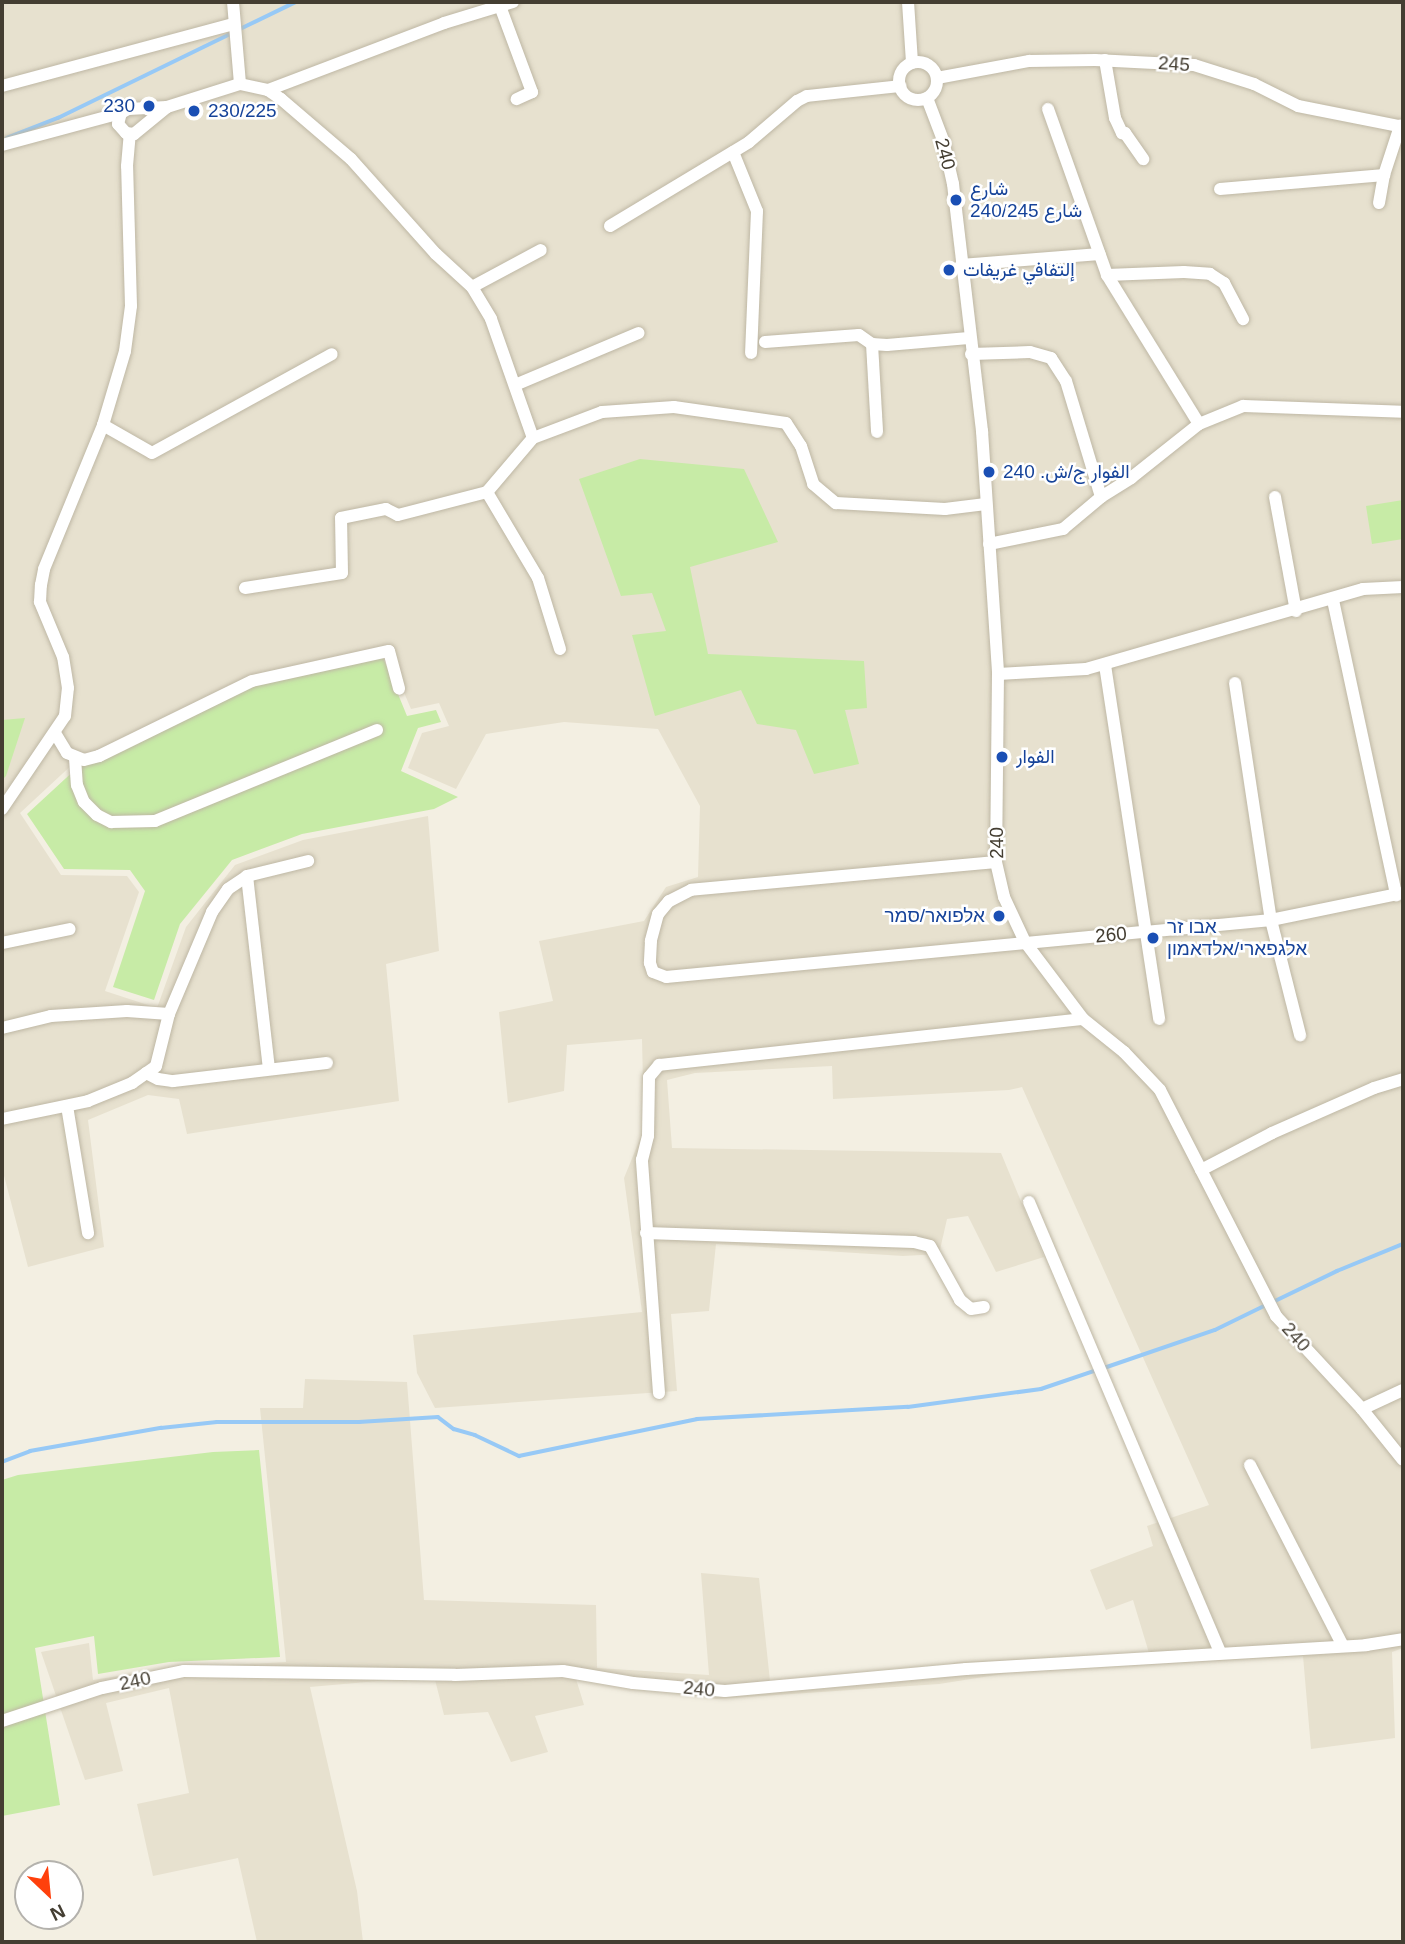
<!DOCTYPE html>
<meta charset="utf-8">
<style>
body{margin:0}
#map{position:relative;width:1405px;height:1944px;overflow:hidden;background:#f3efe2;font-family:Helvetica,Vazirmatn,Heebo,sans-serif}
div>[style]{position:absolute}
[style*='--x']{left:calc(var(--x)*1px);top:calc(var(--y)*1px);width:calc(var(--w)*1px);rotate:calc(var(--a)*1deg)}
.residential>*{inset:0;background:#e7e1cf}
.green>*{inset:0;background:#c7eba6}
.stream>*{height:3.5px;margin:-1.75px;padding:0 1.75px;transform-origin:1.75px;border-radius:1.75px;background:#97c9f6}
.roads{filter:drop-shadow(0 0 2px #beb7a4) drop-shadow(0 0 2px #beb7a4)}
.street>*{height:12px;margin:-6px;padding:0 6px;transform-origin:6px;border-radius:6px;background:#fff}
.street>.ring{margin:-6px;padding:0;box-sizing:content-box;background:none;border:12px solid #fff;border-radius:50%}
.dots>*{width:19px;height:19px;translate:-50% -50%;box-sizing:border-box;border:4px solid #fff;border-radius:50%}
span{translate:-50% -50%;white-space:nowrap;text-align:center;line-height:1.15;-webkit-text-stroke:5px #fff;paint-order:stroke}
.street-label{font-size:19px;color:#443e32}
.transit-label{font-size:19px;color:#164399}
.right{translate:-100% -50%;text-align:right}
.left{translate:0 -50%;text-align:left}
.frame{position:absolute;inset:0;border:4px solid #443e32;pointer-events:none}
.north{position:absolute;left:14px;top:1860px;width:70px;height:70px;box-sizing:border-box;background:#fff;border:2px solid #b4b2ad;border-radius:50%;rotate:154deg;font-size:19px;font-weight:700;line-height:28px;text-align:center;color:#443e32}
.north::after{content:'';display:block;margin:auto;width:24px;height:32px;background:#ff400c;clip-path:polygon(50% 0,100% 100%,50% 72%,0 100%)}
</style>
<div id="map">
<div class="residential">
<div style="clip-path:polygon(2px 2px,1403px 2px,1403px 1648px,1392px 1652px,1395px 1738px,1311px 1749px,1303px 1656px,1009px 1673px,939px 1684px,716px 1699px,576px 1679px,584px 1705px,535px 1716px,548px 1752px,511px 1762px,488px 1712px,444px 1715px,434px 1676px,310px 1687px,357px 1891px,363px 1942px,257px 1942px,238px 1858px,153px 1876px,137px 1804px,189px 1793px,169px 1688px,106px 1703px,123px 1771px,85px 1780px,41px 1652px,89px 1643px,93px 1680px,170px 1668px,286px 1662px,260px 1408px,303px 1408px,305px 1379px,407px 1382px,424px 1600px,596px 1605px,597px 1668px,709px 1675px,701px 1573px,759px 1578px,770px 1681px,907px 1675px,957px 1662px,1149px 1653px,1133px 1600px,1106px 1610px,1090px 1570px,1153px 1546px,1147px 1526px,1209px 1505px,1022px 1087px,1009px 1090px,833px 1099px,832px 1066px,695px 1073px,667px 1080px,672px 1148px,1001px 1153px,1044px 1257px,996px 1272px,968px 1216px,947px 1219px,939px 1254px,903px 1256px,716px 1244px,709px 1311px,671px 1314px,677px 1391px,435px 1408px,417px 1373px,413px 1335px,642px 1312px,624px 1178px,644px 1129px,642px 1039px,567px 1045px,564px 1091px,508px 1103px,499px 1012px,553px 1001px,539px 941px,644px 921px,666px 887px,698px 877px,700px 806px,658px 729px,564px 722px,486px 734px,456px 789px,408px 768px,422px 733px,449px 726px,439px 703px,411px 709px,385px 648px,75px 762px,20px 813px,61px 875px,127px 876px,139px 892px,105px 991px,157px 1008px,186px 927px,235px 865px,303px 840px,428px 816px,439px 951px,386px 964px,399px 1101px,187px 1134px,179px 1099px,148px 1095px,88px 1120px,104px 1247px,28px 1267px,2px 1168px)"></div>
</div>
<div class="green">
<div style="clip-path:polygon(640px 459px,744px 469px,778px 542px,690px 567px,708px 654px,864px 661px,867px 708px,845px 710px,859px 764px,814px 774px,796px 730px,757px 724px,741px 690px,655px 716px,632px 635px,666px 631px,652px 593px,621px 596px,579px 479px)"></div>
<div style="clip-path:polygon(1403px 500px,1403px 539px,1372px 544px,1366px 506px)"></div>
<div style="clip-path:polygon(382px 655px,407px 716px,436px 710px,441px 722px,418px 728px,401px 771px,458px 797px,434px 809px,302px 834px,232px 860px,180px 924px,154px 1000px,113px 987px,145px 891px,130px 870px,64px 869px,27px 814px,78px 767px,263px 678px)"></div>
<div style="clip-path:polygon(25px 718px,6px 776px,2px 780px,2px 720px)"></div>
<div style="clip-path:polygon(259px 1450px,280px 1657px,169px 1662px,98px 1674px,94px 1636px,35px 1648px,60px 1805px,2px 1816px,2px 1480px,18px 1475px,213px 1452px)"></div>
</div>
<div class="stream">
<div style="--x:238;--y:30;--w:64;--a:-25.8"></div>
<div style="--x:7;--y:138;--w:55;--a:-21.4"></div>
<div style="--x:58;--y:118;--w:194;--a:-26"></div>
<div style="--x:1273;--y:1302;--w:71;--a:-25.8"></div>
<div style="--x:1337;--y:1271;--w:71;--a:-22.2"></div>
<div style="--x:1104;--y:1368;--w:117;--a:-18.9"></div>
<div style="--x:1215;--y:1330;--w:57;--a:-26.1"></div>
<div style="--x:2;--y:1462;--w:30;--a:-21"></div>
<div style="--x:30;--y:1451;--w:133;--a:-10"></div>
<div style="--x:161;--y:1428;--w:56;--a:-6.1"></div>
<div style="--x:217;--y:1422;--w:142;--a:0"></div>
<div style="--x:359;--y:1422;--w:79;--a:-3.6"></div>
<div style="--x:438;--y:1417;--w:20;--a:37"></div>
<div style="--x:454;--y:1429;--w:22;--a:16"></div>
<div style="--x:475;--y:1435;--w:49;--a:25.5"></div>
<div style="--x:519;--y:1456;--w:182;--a:-11.7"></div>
<div style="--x:697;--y:1419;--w:211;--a:-3.3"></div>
<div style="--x:908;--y:1407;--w:134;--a:-7.7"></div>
<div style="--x:1041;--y:1389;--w:59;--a:-18.7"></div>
</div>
<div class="roads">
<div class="street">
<div style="--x:233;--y:2;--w:82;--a:85.1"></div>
<div style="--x:908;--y:2;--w:61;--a:86.2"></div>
<div style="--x:500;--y:6;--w:92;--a:69.6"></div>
<div style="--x:532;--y:92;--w:17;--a:155"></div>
<div style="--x:1105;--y:60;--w:59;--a:80.2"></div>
<div style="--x:1115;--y:118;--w:17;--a:65"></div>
<div style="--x:1122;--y:133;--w:3;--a:0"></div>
<div style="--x:1125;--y:133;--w:32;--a:55"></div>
<div class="ring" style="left:899px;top:62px;width:26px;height:26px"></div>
<div style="--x:937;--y:78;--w:94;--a:-10.5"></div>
<div style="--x:1029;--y:61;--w:66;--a:-0.9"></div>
<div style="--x:1095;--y:60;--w:99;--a:2.9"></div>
<div style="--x:1194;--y:65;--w:63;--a:17.6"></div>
<div style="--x:1254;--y:84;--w:49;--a:26.6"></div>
<div style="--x:1298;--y:106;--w:107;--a:11.3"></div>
<div style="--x:2;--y:86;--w:240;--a:-15"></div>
<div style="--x:268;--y:90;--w:188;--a:-20.8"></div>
<div style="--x:444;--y:23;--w:72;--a:-16.9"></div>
<div style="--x:927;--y:98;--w:45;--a:69.1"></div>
<div style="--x:943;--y:140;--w:45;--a:77.2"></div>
<div style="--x:953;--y:184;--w:249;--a:83.3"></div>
<div style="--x:982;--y:431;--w:244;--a:86.2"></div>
<div style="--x:998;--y:674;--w:188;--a:90.6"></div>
<div style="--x:996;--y:862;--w:36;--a:77"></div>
<div style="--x:1004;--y:897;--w:50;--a:65"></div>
<div style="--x:1025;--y:942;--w:96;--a:53"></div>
<div style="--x:1083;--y:1019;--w:53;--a:38.8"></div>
<div style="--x:1124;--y:1052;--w:52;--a:46.5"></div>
<div style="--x:1160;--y:1090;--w:254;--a:62.8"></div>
<div style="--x:1276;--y:1316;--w:127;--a:47.2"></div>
<div style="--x:1362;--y:1409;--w:65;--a:51.2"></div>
<div style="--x:167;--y:107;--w:43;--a:140.7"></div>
<div style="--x:134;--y:134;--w:8;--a:-173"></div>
<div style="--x:126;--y:133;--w:12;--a:-132"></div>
<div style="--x:118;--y:124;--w:11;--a:-75"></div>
<div style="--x:121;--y:113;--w:8;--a:-30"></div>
<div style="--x:128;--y:109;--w:39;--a:-3"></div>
<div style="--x:167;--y:107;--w:77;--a:-17.5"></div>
<div style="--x:240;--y:84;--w:29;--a:12"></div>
<div style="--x:268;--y:90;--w:16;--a:35"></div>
<div style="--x:281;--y:99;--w:92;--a:40.6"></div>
<div style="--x:351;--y:159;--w:127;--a:48.2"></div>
<div style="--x:436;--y:254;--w:49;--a:42.5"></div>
<div style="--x:472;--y:287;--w:37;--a:59"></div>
<div style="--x:491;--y:319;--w:126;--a:70.6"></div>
<div style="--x:1048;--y:109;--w:176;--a:70.4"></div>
<div style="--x:1107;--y:275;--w:175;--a:58.3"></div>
<div style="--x:2;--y:145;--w:123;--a:-15.1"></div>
<div style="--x:733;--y:152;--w:64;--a:67.9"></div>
<div style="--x:757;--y:211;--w:142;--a:92.4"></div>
<div style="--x:1220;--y:189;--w:165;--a:-4.9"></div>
<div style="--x:1379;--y:203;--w:28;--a:-80"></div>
<div style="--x:1384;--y:175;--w:52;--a:-71.9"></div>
<div style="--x:610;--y:226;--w:162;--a:-31.1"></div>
<div style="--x:749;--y:142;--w:63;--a:-40.5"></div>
<div style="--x:797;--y:101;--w:11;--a:-27"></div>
<div style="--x:807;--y:96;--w:94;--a:-6.1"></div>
<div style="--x:961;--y:265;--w:139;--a:-4.5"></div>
<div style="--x:1107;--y:275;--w:77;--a:-2.2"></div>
<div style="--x:1184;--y:272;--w:26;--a:4"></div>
<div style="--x:1210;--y:274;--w:17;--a:33"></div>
<div style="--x:1224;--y:283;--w:41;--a:62.2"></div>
<div style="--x:472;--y:287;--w:78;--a:-28.2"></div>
<div style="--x:765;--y:342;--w:94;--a:-4.3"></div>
<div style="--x:859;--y:335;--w:16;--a:35"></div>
<div style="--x:872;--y:344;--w:15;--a:4"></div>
<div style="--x:887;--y:345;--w:82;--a:-4.9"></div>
<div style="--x:872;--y:344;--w:88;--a:86.7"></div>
<div style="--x:971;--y:354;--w:59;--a:-1.9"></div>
<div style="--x:1030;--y:352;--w:22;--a:16"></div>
<div style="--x:1051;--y:358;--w:27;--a:57"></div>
<div style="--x:1066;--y:381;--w:121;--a:73.2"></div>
<div style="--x:515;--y:385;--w:134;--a:-22.8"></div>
<div style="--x:103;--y:425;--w:56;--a:29.7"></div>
<div style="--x:152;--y:453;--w:205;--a:-28.8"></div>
<div style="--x:1275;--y:497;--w:116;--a:79.6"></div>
<div style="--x:989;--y:544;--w:76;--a:-11.5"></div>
<div style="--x:1063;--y:529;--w:50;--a:-40.1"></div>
<div style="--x:1101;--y:497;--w:36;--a:-32"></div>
<div style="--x:1131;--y:478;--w:87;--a:-38.5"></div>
<div style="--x:1199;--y:424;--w:48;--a:-22.2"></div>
<div style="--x:1243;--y:406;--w:160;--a:2.1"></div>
<div style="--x:245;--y:588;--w:98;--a:-8.8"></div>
<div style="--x:342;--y:573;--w:55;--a:-91"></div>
<div style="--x:341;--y:518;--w:46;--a:-11.3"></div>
<div style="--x:386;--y:509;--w:13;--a:27"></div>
<div style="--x:398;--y:515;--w:92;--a:-14.5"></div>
<div style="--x:1333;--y:600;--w:302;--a:77.9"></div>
<div style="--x:560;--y:649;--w:74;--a:-107.2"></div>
<div style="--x:538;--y:578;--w:100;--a:-120.7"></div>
<div style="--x:487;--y:492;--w:71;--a:-49.6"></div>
<div style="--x:533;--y:438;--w:74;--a:-20.6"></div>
<div style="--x:602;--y:412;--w:72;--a:-4"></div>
<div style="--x:674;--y:407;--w:113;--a:8.1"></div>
<div style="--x:786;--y:423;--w:27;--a:57"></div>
<div style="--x:801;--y:446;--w:40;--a:72"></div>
<div style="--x:813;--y:484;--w:30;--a:40"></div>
<div style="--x:836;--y:503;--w:109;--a:3.2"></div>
<div style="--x:945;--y:509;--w:41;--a:-7"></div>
<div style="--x:1105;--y:665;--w:358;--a:81.3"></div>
<div style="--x:998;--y:674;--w:88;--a:-3.3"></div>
<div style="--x:1086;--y:669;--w:288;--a:-16.1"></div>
<div style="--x:1363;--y:589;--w:40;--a:-2.9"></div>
<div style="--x:1235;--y:683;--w:240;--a:81.4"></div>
<div style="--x:1271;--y:920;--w:119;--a:75.8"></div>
<div style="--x:55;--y:733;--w:23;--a:59"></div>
<div style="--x:67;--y:753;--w:18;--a:22"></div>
<div style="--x:84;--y:760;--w:16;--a:-15"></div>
<div style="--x:99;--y:756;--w:170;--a:-26.1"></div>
<div style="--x:252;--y:681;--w:140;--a:-12.4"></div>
<div style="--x:389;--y:651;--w:39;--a:75"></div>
<div style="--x:75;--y:758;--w:27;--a:86"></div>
<div style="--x:77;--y:785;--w:18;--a:68"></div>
<div style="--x:84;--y:802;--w:18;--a:45"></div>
<div style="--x:97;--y:815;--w:16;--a:27"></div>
<div style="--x:111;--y:822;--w:44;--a:-1.3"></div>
<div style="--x:155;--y:821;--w:240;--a:-22.3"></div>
<div style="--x:2;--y:809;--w:112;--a:-55.9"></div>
<div style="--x:65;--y:716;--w:28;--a:-84"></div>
<div style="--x:68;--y:688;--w:31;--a:-99"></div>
<div style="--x:63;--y:657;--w:60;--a:-112.7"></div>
<div style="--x:40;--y:602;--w:17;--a:-87"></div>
<div style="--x:41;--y:585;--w:16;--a:-79"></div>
<div style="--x:44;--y:569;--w:156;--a:-67.7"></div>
<div style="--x:103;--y:425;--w:77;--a:-73.4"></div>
<div style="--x:125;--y:351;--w:45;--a:-82.4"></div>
<div style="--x:131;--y:306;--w:140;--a:-91.6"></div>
<div style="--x:127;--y:166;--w:32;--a:-85"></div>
<div style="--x:996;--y:862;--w:306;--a:174.8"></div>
<div style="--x:691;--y:890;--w:25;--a:153"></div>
<div style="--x:669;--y:901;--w:17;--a:130"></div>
<div style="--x:658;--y:914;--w:28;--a:105"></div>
<div style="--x:651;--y:941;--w:22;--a:93"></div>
<div style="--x:650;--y:963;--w:9;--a:72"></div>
<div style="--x:653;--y:972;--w:14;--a:21"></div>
<div style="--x:666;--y:977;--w:481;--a:-5.4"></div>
<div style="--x:1145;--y:932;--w:127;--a:-5.4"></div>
<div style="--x:1271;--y:920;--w:135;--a:-11.6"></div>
<div style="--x:247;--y:876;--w:194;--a:83.5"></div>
<div style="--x:2;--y:943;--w:69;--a:-11.6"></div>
<div style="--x:2;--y:1028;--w:50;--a:-13.8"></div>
<div style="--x:51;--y:1016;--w:76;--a:-3.8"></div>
<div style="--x:127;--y:1011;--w:42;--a:4.1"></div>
<div style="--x:146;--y:1073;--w:13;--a:27"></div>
<div style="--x:158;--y:1079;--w:15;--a:8"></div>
<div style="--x:173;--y:1081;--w:155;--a:-6.7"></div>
<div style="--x:67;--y:1106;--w:129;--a:80.6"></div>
<div style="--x:2;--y:1119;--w:88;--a:-11.8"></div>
<div style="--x:88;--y:1101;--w:48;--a:-22.2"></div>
<div style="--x:132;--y:1083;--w:29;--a:-35"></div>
<div style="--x:156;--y:1066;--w:54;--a:-76"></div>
<div style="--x:169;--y:1014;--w:111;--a:-67.1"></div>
<div style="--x:212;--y:912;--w:28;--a:-55"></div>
<div style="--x:228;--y:889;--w:23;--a:-34"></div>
<div style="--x:247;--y:876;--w:63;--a:-13.8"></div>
<div style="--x:1201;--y:1170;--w:80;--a:-27.5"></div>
<div style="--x:1272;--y:1133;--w:111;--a:-23.8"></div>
<div style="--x:1374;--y:1088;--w:30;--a:-17"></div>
<div style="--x:1029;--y:1202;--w:490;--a:67"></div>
<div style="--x:646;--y:1233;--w:268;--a:1.9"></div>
<div style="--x:914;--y:1242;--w:16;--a:14"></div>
<div style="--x:930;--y:1246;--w:62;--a:60.9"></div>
<div style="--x:960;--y:1300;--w:14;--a:39"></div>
<div style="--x:971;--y:1309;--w:13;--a:-9"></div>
<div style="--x:659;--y:1393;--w:234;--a:-94.2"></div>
<div style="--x:642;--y:1160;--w:25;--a:-76"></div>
<div style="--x:648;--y:1136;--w:59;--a:-89"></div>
<div style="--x:649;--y:1077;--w:16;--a:-50"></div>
<div style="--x:659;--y:1065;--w:426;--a:-6.2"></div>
<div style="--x:1362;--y:1409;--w:45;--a:-24.9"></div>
<div style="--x:1250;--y:1465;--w:203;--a:62.8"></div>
<div style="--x:2;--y:1721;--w:105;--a:-18.3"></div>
<div style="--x:102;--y:1688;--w:84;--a:-11.7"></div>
<div style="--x:184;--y:1671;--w:271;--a:0.8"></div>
<div style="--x:455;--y:1675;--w:108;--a:-2.1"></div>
<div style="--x:563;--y:1671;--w:71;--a:9.7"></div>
<div style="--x:633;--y:1683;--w:92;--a:5"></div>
<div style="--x:725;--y:1691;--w:242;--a:-5.2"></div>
<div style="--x:966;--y:1669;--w:401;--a:-3.4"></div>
<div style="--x:1366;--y:1645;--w:37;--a:-9"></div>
</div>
</div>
<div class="dots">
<div style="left:149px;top:106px;background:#1a4fb4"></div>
<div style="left:194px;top:111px;background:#1a4fb4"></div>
<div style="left:956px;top:200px;background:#1a4fb4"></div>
<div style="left:949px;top:270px;background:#1a4fb4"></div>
<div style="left:989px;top:472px;background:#1a4fb4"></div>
<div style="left:1002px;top:757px;background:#1a4fb4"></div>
<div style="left:999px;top:916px;background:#1a4fb4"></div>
<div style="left:1153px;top:938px;background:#1a4fb4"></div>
</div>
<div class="street-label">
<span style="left:1174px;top:64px;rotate:4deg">245</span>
<span style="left:945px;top:154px;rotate:75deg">240</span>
<span style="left:997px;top:843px;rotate:-91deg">240</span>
<span style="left:1111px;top:935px;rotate:-5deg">260</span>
<span style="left:1296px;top:1337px;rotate:48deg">240</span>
<span style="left:135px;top:1681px;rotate:-12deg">240</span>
<span style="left:699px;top:1689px;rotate:6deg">240</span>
</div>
<div class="transit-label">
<span class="right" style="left:135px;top:106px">230</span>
<span class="left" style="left:208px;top:111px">230/225</span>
<span class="left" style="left:970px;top:200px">شارع<br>240/شارع 245</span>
<span class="left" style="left:963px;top:270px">إلتفافي غريفات</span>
<span class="left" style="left:1003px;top:472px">الفوار ج/ش. 240</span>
<span class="left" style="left:1016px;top:757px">الفوار</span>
<span class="right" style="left:985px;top:916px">אלפואר/סמר</span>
<span class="left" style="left:1167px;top:938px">אבו זר<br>אלגפארי/אלדאמון</span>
</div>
<div class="frame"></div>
<div class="north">N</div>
</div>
